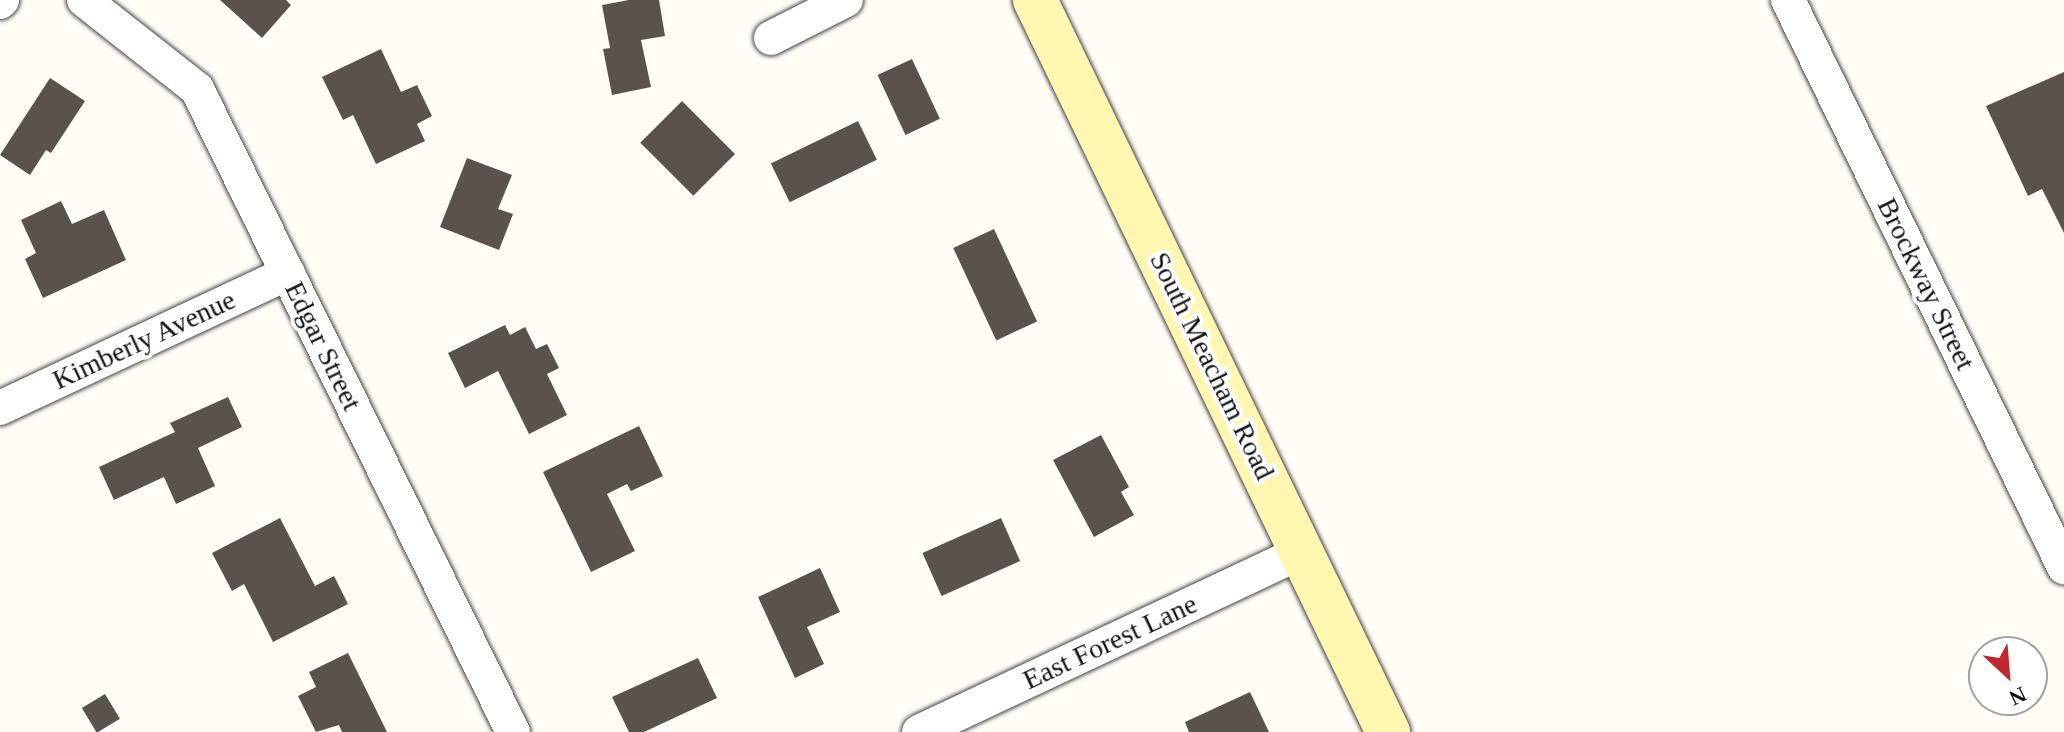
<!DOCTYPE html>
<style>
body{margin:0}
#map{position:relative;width:2064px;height:732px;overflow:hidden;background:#fffdf5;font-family:"Times New Roman",serif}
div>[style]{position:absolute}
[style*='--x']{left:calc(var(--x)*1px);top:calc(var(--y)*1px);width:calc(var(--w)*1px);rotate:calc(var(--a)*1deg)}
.building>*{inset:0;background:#5a524d;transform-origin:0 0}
.roads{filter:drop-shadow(0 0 2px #444) drop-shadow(0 0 2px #444)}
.minor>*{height:34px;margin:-17px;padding:0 17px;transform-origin:17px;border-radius:17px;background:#fff}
.secondary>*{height:44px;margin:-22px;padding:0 22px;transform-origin:22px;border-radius:22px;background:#fff6b0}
span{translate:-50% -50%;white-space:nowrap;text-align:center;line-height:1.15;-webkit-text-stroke:8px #fff;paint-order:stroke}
.street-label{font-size:28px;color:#111}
.north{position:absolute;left:1968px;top:636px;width:80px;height:80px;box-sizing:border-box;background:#fff;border:2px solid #a0a0a0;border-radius:50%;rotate:154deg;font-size:22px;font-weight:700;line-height:32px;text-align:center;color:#111}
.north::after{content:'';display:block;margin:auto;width:28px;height:36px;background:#c4262e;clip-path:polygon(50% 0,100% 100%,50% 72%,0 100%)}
</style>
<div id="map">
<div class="building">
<div style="clip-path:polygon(220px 0,286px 0,291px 5px,262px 38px)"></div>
<div style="clip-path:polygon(629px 0,659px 0,665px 36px,641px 40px,651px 87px,612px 95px,603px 49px,610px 48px,602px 5px)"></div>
<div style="clip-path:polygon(381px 49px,401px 92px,417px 85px,432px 116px,417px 124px,425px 141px,376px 164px,353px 115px,343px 120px,322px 77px)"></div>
<div style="left:912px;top:59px;width:66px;height:38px;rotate:65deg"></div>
<div style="clip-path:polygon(2064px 72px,2064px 233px,2042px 189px,2028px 196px,1986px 106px)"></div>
<div style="clip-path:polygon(50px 78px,85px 101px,51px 153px,46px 150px,30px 175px,0 155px)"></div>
<div style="left:682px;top:101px;width:75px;height:59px;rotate:45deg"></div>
<div style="left:858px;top:121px;width:43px;height:97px;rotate:64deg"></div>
<div style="clip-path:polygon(467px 158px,512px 175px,498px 209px,513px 214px,499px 250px,440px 227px)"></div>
<div style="clip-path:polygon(61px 201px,72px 224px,104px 210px,126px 260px,43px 298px,25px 259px,36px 253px,21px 220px)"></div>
<div style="left:994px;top:229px;width:102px;height:45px;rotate:65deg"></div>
<div style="clip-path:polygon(505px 325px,510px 335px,525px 327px,536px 349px,547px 344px,559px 368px,547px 374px,567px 415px,529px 434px,498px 371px,465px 388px,448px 353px)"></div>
<div style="clip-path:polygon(228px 397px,242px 427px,198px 448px,215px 486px,176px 504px,164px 477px,114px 500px,99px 467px,175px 432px,170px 423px)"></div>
<div style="clip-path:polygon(639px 426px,663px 476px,631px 491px,627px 484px,607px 494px,635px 551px,591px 572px,543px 472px)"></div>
<div style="clip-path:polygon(1101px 435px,1129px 487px,1121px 492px,1134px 515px,1094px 537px,1053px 460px)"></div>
<div style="clip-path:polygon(280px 518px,315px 586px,334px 576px,348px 604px,273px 642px,244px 584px,232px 591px,212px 553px)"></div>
<div style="left:1001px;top:518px;width:47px;height:86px;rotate:66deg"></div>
<div style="clip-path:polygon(820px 568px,840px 612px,807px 627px,824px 664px,795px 678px,758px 597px)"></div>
<div style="clip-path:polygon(348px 653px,387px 732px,342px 732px,339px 725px,316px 732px,298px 696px,316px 687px,309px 672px)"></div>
<div style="clip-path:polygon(698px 658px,717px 698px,644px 732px,629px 732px,612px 697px)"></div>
<div style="clip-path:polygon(1250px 692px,1269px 732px,1189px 732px,1185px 722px)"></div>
<div style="left:105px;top:694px;width:29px;height:27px;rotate:59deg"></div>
</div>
<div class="roads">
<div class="minor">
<div style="--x:84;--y:0;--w:144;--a:38.2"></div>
<div style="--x:197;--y:89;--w:716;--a:63.83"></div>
<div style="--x:1788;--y:0;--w:631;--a:64.04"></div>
<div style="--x:0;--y:2;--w:3;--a:-45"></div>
<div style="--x:771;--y:38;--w:84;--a:-26.9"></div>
<div style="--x:0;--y:408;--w:318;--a:-25.1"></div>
<div style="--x:919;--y:732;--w:422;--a:-25.2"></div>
</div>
<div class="secondary">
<div style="--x:1035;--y:0;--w:813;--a:64.25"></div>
</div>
</div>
<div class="street-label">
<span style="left:1926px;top:284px;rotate:64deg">Brockway Street</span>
<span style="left:144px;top:340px;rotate:-25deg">Kimberly Avenue</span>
<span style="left:323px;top:346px;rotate:64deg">Edgar Street</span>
<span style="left:1212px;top:366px;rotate:64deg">South Meacham Road</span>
<span style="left:1110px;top:642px;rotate:-25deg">East Forest Lane</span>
</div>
<div class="north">N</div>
</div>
